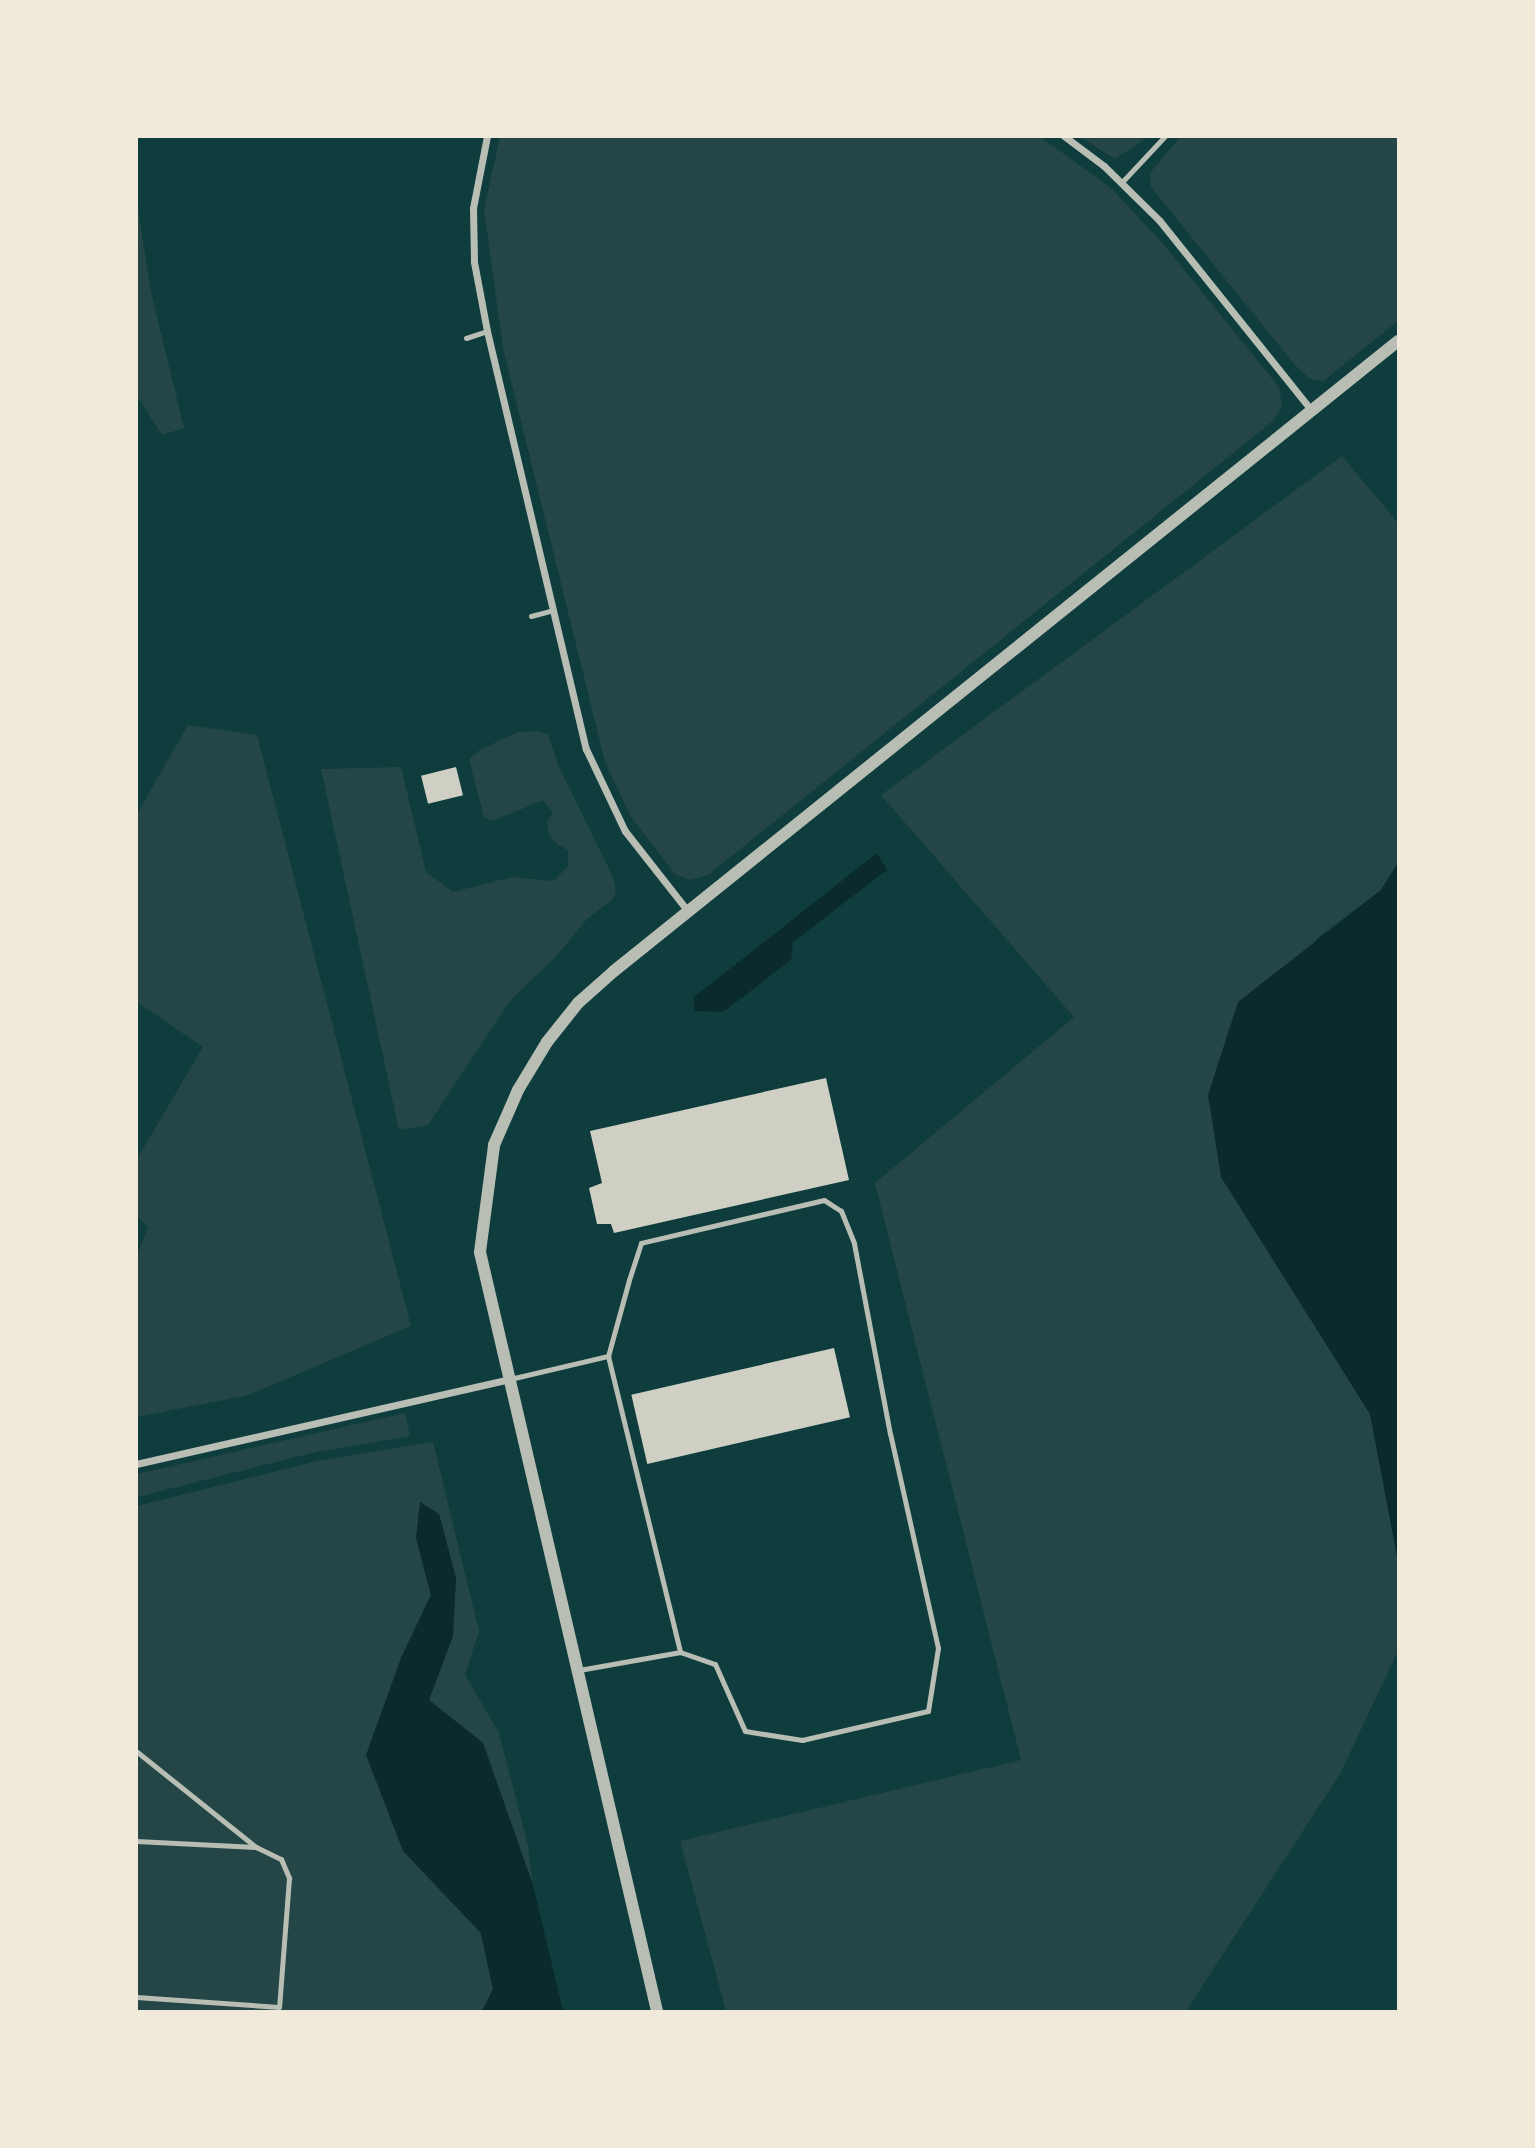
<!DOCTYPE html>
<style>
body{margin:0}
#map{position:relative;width:1535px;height:2148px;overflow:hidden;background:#0f3d3e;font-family:Lato,sans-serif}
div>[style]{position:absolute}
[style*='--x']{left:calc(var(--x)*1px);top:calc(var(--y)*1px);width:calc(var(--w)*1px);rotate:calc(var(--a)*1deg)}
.green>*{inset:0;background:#244646}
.water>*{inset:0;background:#0a2a2b}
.building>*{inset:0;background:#cfcfc3;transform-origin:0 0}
.service>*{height:5px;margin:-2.5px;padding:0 2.5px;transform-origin:2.5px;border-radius:2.5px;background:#b8beb3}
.minor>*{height:7px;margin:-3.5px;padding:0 3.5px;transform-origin:3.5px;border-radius:3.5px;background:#b8beb3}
.tertiary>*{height:12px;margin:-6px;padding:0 6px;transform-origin:6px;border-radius:6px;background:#b8beb3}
span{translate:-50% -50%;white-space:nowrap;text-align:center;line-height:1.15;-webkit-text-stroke:5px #f1e9da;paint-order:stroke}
.frame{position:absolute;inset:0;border:138px solid #f1e9da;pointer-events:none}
</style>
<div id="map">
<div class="green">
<div style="clip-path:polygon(500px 137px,1041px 137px,1113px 190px,1164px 245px,1279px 387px,1282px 406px,1273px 421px,708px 875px,690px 880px,676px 875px,631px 817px,605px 762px,503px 348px,484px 209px)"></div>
<div style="clip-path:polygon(1080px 137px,1148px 137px,1115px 159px)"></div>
<div style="clip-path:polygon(1180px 137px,1398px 137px,1398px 321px,1323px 381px,1310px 379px,1294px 364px,1151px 187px,1150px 173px)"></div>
<div style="clip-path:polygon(137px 202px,151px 292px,184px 428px,162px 435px,137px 396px)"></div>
<div style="clip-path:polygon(1342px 456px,1398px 523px,1398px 863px,1381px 890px,1317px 938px,1221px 1177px,1370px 1414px,1398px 1561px,1398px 1651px,1340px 1774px,1186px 2011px,726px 2011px,680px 1841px,1021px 1760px,875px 1183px,1074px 1017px,881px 795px)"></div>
<div style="clip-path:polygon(188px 725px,257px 735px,411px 1326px,248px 1395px,137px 1417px,137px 1255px,148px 1227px,137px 1216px,137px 1159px,203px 1047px,137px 1002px,137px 814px)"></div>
<div style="clip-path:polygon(537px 731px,548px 734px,559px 767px,613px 877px,616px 892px,612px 900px,587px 919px,557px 955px,509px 1002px,428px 1125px,399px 1130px,321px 769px,401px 767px,426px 872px,453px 892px,512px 877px,554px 881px,568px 866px,568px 850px,557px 844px,549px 834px,547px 822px,553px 813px,543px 800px,493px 821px,484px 817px,469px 759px,480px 750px,518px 732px)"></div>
<div style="clip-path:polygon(405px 1413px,410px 1436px,316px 1452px,137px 1497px,137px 1474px)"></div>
<div style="clip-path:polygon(433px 1442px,479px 1631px,465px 1675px,499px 1733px,528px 1846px,533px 1885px,483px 1743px,429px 1700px,453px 1636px,456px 1578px,439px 1514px,416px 1538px,431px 1595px,401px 1658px,403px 1851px,481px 1933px,493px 1990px,482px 2011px,137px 2011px,136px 1751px,141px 1749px,136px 1744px,137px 1506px,317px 1461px)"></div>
</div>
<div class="water">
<div style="clip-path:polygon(877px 853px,887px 870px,793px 942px,791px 960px,723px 1012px,695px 1011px,693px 998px)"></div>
<div style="clip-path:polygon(1398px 863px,1398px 1561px,1370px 1414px,1221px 1177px,1208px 1095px,1238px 1002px,1381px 890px)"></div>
<div style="clip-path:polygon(420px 1502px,439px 1514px,456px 1578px,453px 1636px,429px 1700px,483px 1743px,533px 1885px,563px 2011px,482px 2011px,493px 1989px,481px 1933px,403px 1851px,366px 1755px,401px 1658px,431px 1595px,416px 1538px)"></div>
</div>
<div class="building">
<div style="left:456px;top:767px;width:29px;height:36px;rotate:76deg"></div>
<div style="clip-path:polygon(826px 1078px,849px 1180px,614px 1233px,611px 1224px,597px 1224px,589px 1188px,602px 1183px,590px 1131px)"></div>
<div style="left:834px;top:1348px;width:71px;height:208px;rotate:77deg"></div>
</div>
<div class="service">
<div style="--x:1122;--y:182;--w:63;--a:-46.9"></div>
<div style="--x:466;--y:338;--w:22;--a:-18"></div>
<div style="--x:531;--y:616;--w:23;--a:-15"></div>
<div style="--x:510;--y:1379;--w:101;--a:-13.2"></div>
<div style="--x:579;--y:1670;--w:103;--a:-10.1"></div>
<div style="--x:680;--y:1652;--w:37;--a:19"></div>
<div style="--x:715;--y:1664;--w:73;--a:65.9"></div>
<div style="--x:745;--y:1731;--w:58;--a:9"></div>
<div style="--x:802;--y:1740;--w:129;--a:-13"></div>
<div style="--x:928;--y:1711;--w:64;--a:-81"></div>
<div style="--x:938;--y:1648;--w:219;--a:-102.6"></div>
<div style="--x:890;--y:1434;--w:194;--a:-100.7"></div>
<div style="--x:854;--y:1243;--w:35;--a:-112"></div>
<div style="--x:841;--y:1211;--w:20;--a:-147"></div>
<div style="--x:824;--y:1200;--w:188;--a:166.8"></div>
<div style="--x:641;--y:1243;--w:39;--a:108"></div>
<div style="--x:629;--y:1280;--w:79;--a:105.4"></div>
<div style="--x:608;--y:1356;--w:305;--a:76.3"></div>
<div style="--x:136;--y:1751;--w:154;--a:38.7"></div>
<div style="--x:136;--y:1841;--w:120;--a:2.9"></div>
<div style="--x:256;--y:1847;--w:28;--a:26"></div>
<div style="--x:281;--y:1859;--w:21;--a:67"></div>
<div style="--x:289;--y:1878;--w:129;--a:94.4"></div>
<div style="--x:279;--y:2007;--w:143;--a:-176"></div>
</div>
<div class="minor">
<div style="--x:487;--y:136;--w:73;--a:101"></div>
<div style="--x:473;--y:208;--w:54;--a:88.9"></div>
<div style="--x:474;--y:262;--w:70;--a:79.3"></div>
<div style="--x:487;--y:331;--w:430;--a:76.7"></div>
<div style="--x:586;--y:749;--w:91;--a:64.6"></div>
<div style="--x:625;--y:831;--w:100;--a:51.9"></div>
<div style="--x:1064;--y:136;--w:50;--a:36.9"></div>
<div style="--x:1104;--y:166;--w:77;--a:44.5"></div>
<div style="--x:1159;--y:220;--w:243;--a:51.3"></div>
<div style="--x:136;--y:1464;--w:384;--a:-12.8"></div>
</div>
<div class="tertiary">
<div style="--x:657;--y:2011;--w:779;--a:-103.13"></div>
<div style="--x:480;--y:1252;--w:108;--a:-82.5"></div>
<div style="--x:494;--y:1145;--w:60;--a:-66.4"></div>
<div style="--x:518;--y:1090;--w:56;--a:-58.9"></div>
<div style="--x:547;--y:1042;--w:50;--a:-51.5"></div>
<div style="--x:578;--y:1003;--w:48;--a:-41.6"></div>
<div style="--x:614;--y:971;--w:1006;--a:-38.78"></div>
</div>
<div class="frame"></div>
</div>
